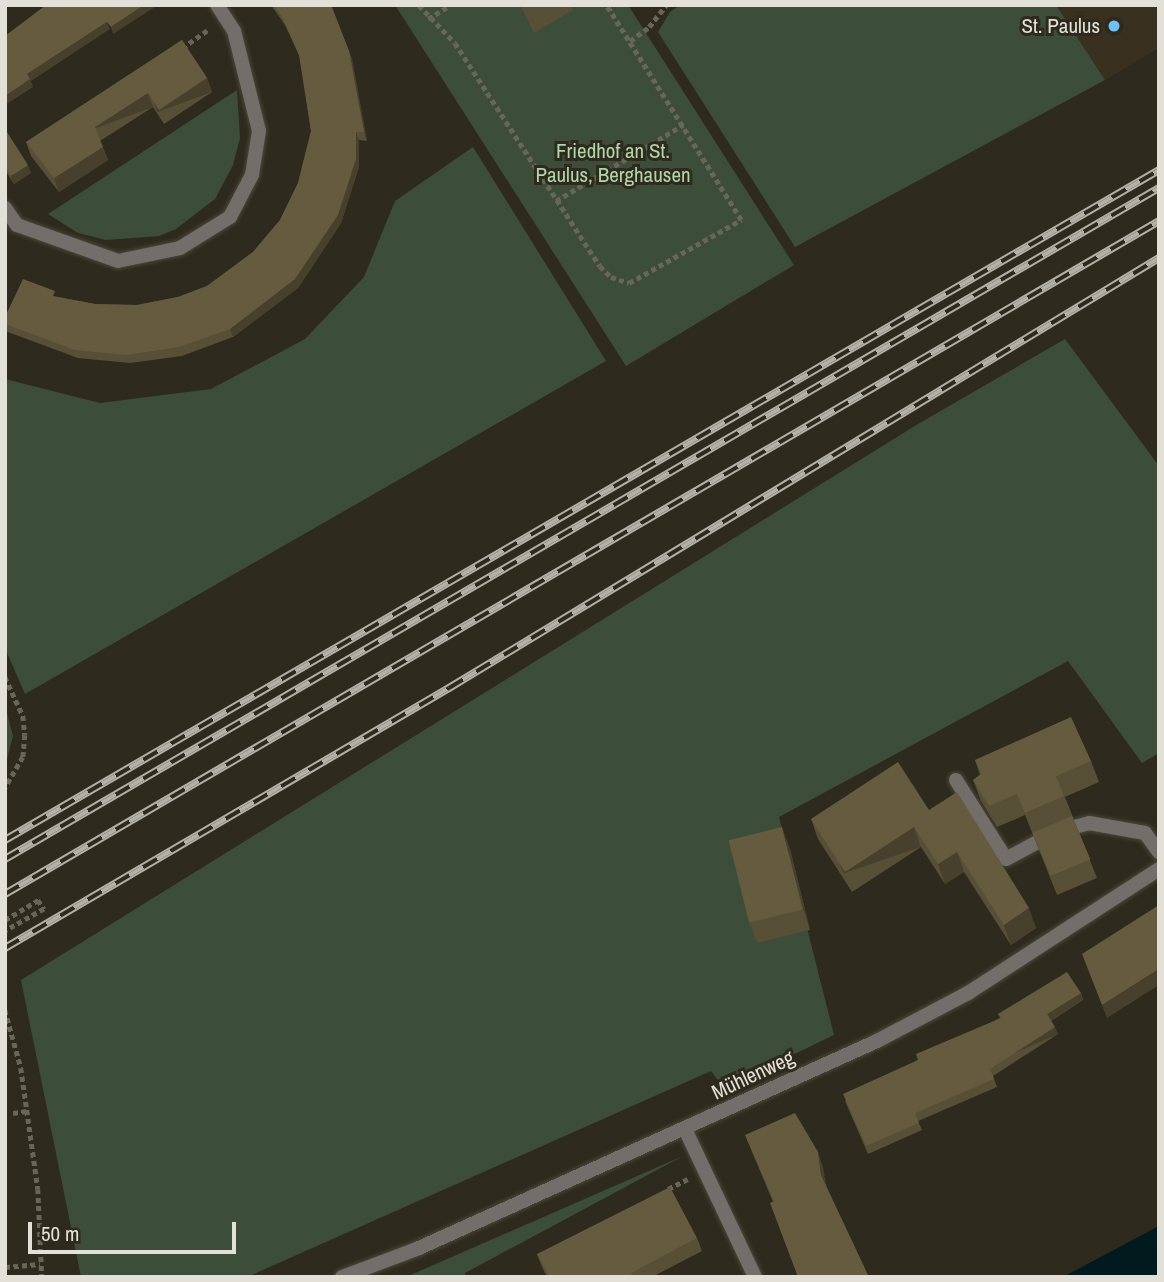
<!DOCTYPE html>
<meta charset="utf-8">
<style>
body{margin:0}
#map{position:relative;width:1164px;height:1282px;overflow:hidden;background:#2e2a1d;font-family:"Archivo Narrow",sans-serif}
div>[style]{position:absolute}
[style*='--x']{left:calc(var(--x)*1px);top:calc(var(--y)*1px);width:calc(var(--w)*1px);rotate:calc(var(--a)*1deg)}
.education>*{inset:0;background:#3a3020}
.green>*{inset:0;background:#3c4e39}
.water>*{inset:0;background:#001a1d}
.path>*{height:4.5px;margin-top:-2.25px;transform-origin:0;background:repeating-linear-gradient(90deg,#686559 0 5px,transparent 0 8.5px)}
.roads{filter:drop-shadow(0 0 2px #4b473b) drop-shadow(0 0 2px #4b473b)}
.lane>*{height:14px;margin:-7px;padding:0 7px;transform-origin:7px;border-radius:7px;background:#736e69}
.street>*{height:14px;margin:-7px;padding:0 7px;transform-origin:7px;border-radius:7px;background:#736e69}
.rail>*{height:8px;margin-top:-4px;transform-origin:0;background:repeating-linear-gradient(90deg,#2e2a1d 0 16px,#b3b1a7 0 32px);box-sizing:border-box;border-block:2px solid #b3b1a7}
.wall>*{inset:0;background:#574f36}
.shaded-wall>*{inset:0;background:#47402c;transform-origin:0 0}
.building>*{inset:0;background:#655c3f;transform-origin:0 0}
.dots>*{width:19px;height:19px;translate:-50% -50%;box-sizing:border-box;border:4px solid #2e2a1d;border-radius:50%}
span{translate:-50% -50%;white-space:nowrap;text-align:center;line-height:1.15;-webkit-text-stroke:6px #2e2a1d;paint-order:stroke}
.poi-label{font-size:21px;color:#e2e0d7}
.right{translate:-100% -50%;text-align:right}
.park-label{font-size:21px;color:#b0d7a9}
.street-label{font-size:21px;color:#e2e0d7}
.frame{position:absolute;inset:0;border:7px solid #e2e0d7;pointer-events:none}
.scale{position:absolute;left:28px;top:1222px;width:208px;height:32px;box-sizing:border-box;border:4px solid #e2e0d7;border-top:0;padding-left:9px;font-size:21px;line-height:24px;white-space:nowrap;color:#e2e0d7;-webkit-text-stroke:5px #2e2a1d;paint-order:stroke}
</style>
<div id="map">
<div class="education">
<div style="clip-path:polygon(1056px 5px,1159px 5px,1159px 48px,1105px 80px)"></div>
</div>
<div class="green">
<div style="clip-path:polygon(395px 5px,628px 5px,794px 265px,626px 366px)"></div>
<div style="clip-path:polygon(680px 5px,1056px 5px,1105px 80px,795px 247px,658px 32px,670px 12px)"></div>
<div style="clip-path:polygon(237px 90px,240px 138px,233px 165px,215px 199px,176px 229px,159px 236px,106px 240px,78px 233px,48px 214px)"></div>
<div style="clip-path:polygon(473px 147px,606px 361px,25px 694px,5px 648px,5px 379px,100px 403px,211px 389px,305px 339px,364px 277px,395px 201px)"></div>
<div style="clip-path:polygon(1065px 339px,1159px 466px,1159px 753px,1142px 763px,1068px 661px,779px 817px,834px 1035px,724px 1088px,711px 1071px,247px 1277px,81px 1277px,21px 980px,918px 424px)"></div>
<div style="clip-path:polygon(5px 705px,13px 736px,5px 767px)"></div>
<div style="clip-path:polygon(683px 1156px,465px 1273px,466px 1277px,406px 1277px)"></div>
</div>
<div class="water">
<div style="clip-path:polygon(1159px 1226px,1159px 1277px,1063px 1277px)"></div>
</div>
<div class="path">
<div style="--x:419;--y:5;--w:52;--a:46.5"></div>
<div style="--x:455;--y:43;--w:266;--a:57"></div>
<div style="--x:600;--y:266;--w:16;--a:45"></div>
<div style="--x:611;--y:277;--w:19;--a:18"></div>
<div style="--x:629;--y:283;--w:129;--a:-29.4"></div>
<div style="--x:741;--y:220;--w:254;--a:-122.1"></div>
<div style="--x:428;--y:19;--w:26;--a:-32"></div>
<div style="--x:630;--y:41;--w:24;--a:-36"></div>
<div style="--x:649;--y:27;--w:28;--a:-52"></div>
<div style="--x:182;--y:48;--w:33;--a:-35"></div>
<div style="--x:556;--y:201;--w:148;--a:-30.9"></div>
<div style="--x:5;--y:677;--w:43;--a:65.2"></div>
<div style="--x:23;--y:716;--w:19;--a:84"></div>
<div style="--x:25;--y:735;--w:22;--a:95"></div>
<div style="--x:23;--y:757;--w:36;--a:120"></div>
<div style="--x:5;--y:920;--w:39;--a:-31"></div>
<div style="--x:38;--y:900;--w:11;--a:56"></div>
<div style="--x:44;--y:909;--w:45;--a:150.6"></div>
<div style="--x:5;--y:1010;--w:60;--a:74.6"></div>
<div style="--x:21;--y:1068;--w:122;--a:82"></div>
<div style="--x:38;--y:1189;--w:88;--a:87.4"></div>
<div style="--x:13;--y:1113;--w:14;--a:-8"></div>
<div style="--x:668;--y:1189;--w:22;--a:-27"></div>
<div style="--x:5;--y:1267;--w:35;--a:-5"></div>
</div>
<div class="roads">
<div class="lane">
<div style="--x:956;--y:780;--w:93;--a:57.7"></div>
<div style="--x:1006;--y:859;--w:59;--a:-28.3"></div>
<div style="--x:1058;--y:831;--w:32;--a:-14"></div>
<div style="--x:1089;--y:823;--w:57;--a:10.1"></div>
<div style="--x:1145;--y:833;--w:24;--a:54"></div>
</div>
<div class="street">
<div style="--x:5;--y:208;--w:21;--a:55"></div>
<div style="--x:17;--y:225;--w:107;--a:19.6"></div>
<div style="--x:118;--y:261;--w:63;--a:-11.8"></div>
<div style="--x:180;--y:248;--w:59;--a:-31.8"></div>
<div style="--x:230;--y:217;--w:47;--a:-62.4"></div>
<div style="--x:252;--y:175;--w:45;--a:-81"></div>
<div style="--x:259;--y:131;--w:103;--a:-104"></div>
<div style="--x:234;--y:31;--w:31;--a:-123"></div>
<div style="--x:685;--y:1129;--w:164;--a:64.7"></div>
<div style="--x:342;--y:1277;--w:82;--a:-20.6"></div>
<div style="--x:419;--y:1248;--w:503;--a:-24.32"></div>
<div style="--x:877;--y:1041;--w:103;--a:-27.8"></div>
<div style="--x:968;--y:993;--w:228;--a:-33"></div>
</div>
</div>
<div class="rail">
<div style="--x:5;--y:840;--w:1334;--a:-30.14"></div>
<div style="--x:5;--y:859;--w:1335;--a:-30.18"></div>
<div style="--x:5;--y:894;--w:1336;--a:-30.25"></div>
<div style="--x:5;--y:948;--w:515;--a:-30.35"></div>
<div style="--x:449;--y:688;--w:830;--a:-31.2"></div>
</div>
<div class="wall">
<div style="clip-path:polygon(271px 5px,331px 5px,352px 59px,367px 141px,359px 140px,359px 167px,341px 223px,298px 288px,233px 337px,182px 356px,130px 363px,78px 358px,5px 331px,5px 317px,57px 297px,95px 304px,137px 305px,178px 297px,207px 286px,253px 252px,280px 220px,298px 183px,311px 131px,300px 57px,285px 25px)"></div>
<div style="clip-path:polygon(520px 5px,572px 5px,573px 10px,534px 33px)"></div>
<div style="clip-path:polygon(182px 40px,207px 78px,212px 92px,164px 124px,153px 107px,125px 125px,100px 141px,108px 160px,59px 192px,31px 156px,26px 142px)"></div>
<div style="clip-path:polygon(5px 129px,31px 173px,14px 184px,5px 170px)"></div>
<div style="clip-path:polygon(975px 760px,1091px 761px,1099px 782px,1065px 797px,1097px 878px,1057px 895px,1025px 815px,997px 827px,981px 801px,973px 780px,980px 775px)"></div>
<div style="clip-path:polygon(929px 810px,1036px 928px,1011px 945px,964px 872px,945px 884px,921px 847px,852px 892px,818px 839px,811px 819px)"></div>
<div style="clip-path:polygon(790px 849px,810px 930px,757px 943px,749px 922px)"></div>
<div style="clip-path:polygon(1081px 993px,1083px 1000px,1051px 1021px,1058px 1034px,993px 1076px,997px 1087px,918px 1121px,922px 1130px,868px 1154px,845px 1101px,918px 1060px,1000px 1018px,998px 1014px)"></div>
<div style="clip-path:polygon(745px 1135px,823px 1167px,773px 1202px)"></div>
<div style="clip-path:polygon(697px 1238px,702px 1251px,652px 1277px,547px 1277px,542px 1267px,537px 1254px)"></div>
</div>
<div class="shaded-wall">
<div style="clip-path:polygon(144px 5px,158px 5px,113px 34px,111px 27px)"></div>
<div style="clip-path:polygon(107px 22px,110px 29px,31px 81px,33px 87px,5px 105px,5px 96px,27px 74px)"></div>
<div style="clip-path:polygon(349px 51px,352px 59px,367px 141px,364px 132px)"></div>
<div style="left:207px;top:78px;width:15px;height:58px;rotate:70deg"></div>
<div style="left:148px;top:93px;width:15px;height:63px;rotate:70deg"></div>
<div style="clip-path:polygon(356px 132px,359px 140px,359px 167px,341px 223px,298px 288px,233px 337px,230px 329px)"></div>
<div style="clip-path:polygon(103px 147px,108px 160px,59px 192px,54px 178px)"></div>
<div style="clip-path:polygon(28px 165px,31px 173px,14px 184px,11px 176px)"></div>
<div style="clip-path:polygon(782px 827px,790px 849px,810px 930px,803px 909px)"></div>
<div style="left:914px;top:827px;width:21px;height:82px;rotate:71deg"></div>
<div style="clip-path:polygon(957px 852px,964px 872px,945px 884px,938px 864px)"></div>
<div style="clip-path:polygon(1029px 908px,1036px 928px,1011px 945px,1004px 925px)"></div>
<div style="clip-path:polygon(1159px 969px,1159px 985px,1107px 1018px,1102px 1005px)"></div>
<div style="clip-path:polygon(1081px 993px,1083px 1000px,1050px 1021px,1047px 1014px)"></div>
<div style="left:1055px;top:1027px;width:8px;height:77px;rotate:67deg"></div>
<div style="clip-path:polygon(818px 1152px,823px 1167px,827px 1189px,821px 1175px)"></div>
</div>
<div class="building">
<div style="clip-path:polygon(46px 5px,144px 5px,111px 27px,107px 22px,27px 74px,30px 79px,5px 96px,5px 36px)"></div>
<div style="clip-path:polygon(274px 5px,331px 5px,349px 51px,364px 132px,356px 132px,356px 159px,338px 215px,295px 279px,230px 329px,179px 347px,127px 355px,75px 350px,5px 324px,5px 317px,23px 279px,55px 291px,53px 296px,95px 304px,137px 305px,178px 297px,207px 286px,253px 252px,280px 220px,298px 183px,311px 131px,299px 55px,282px 17px)"></div>
<div style="clip-path:polygon(182px 40px,207px 78px,159px 110px,148px 93px,120px 111px,95px 127px,103px 147px,54px 178px,26px 142px)"></div>
<div style="clip-path:polygon(5px 129px,28px 165px,11px 176px,5px 167px)"></div>
<div style="clip-path:polygon(1071px 717px,1091px 761px,1056px 776px,1064px 796px,1025px 813px,1017px 794px,989px 806px,973px 780px,981px 774px,975px 760px)"></div>
<div style="clip-path:polygon(898px 762px,929px 810px,957px 792px,1029px 908px,1004px 925px,957px 852px,938px 864px,914px 827px,845px 872px,811px 819px)"></div>
<div style="left:1072px;top:816px;width:47px;height:43px;rotate:67deg"></div>
<div style="left:782px;top:827px;width:85px;height:55px;rotate:76deg"></div>
<div style="clip-path:polygon(1159px 905px,1159px 969px,1102px 1005px,1082px 954px)"></div>
<div style="clip-path:polygon(1067px 972px,1081px 993px,1047px 1014px,1055px 1027px,990px 1069px,994px 1079px,915px 1113px,919px 1123px,866px 1146px,843px 1094px,918px 1060px,916px 1054px,1001px 1018px,998px 1014px)"></div>
<div style="clip-path:polygon(795px 1113px,818px 1152px,821px 1175px,869px 1277px,798px 1277px,770px 1203px,774px 1201px,745px 1135px)"></div>
<div style="clip-path:polygon(670px 1187px,697px 1238px,631px 1273px,633px 1277px,550px 1277px,537px 1254px)"></div>
</div>
<div class="dots">
<div style="left:1114px;top:26px;background:#72c1f5"></div>
</div>
<div class="poi-label">
<span class="right" style="left:1100px;top:26px">St. Paulus</span>
</div>
<div class="park-label">
<span style="left:613px;top:163px">Friedhof an St.<br>Paulus, Berghausen</span>
</div>
<div class="street-label">
<span style="left:753px;top:1075px;rotate:-25deg">Mühlenweg</span>
</div>
<div class="frame"></div>
<div class="scale">50 m</div>
</div>
